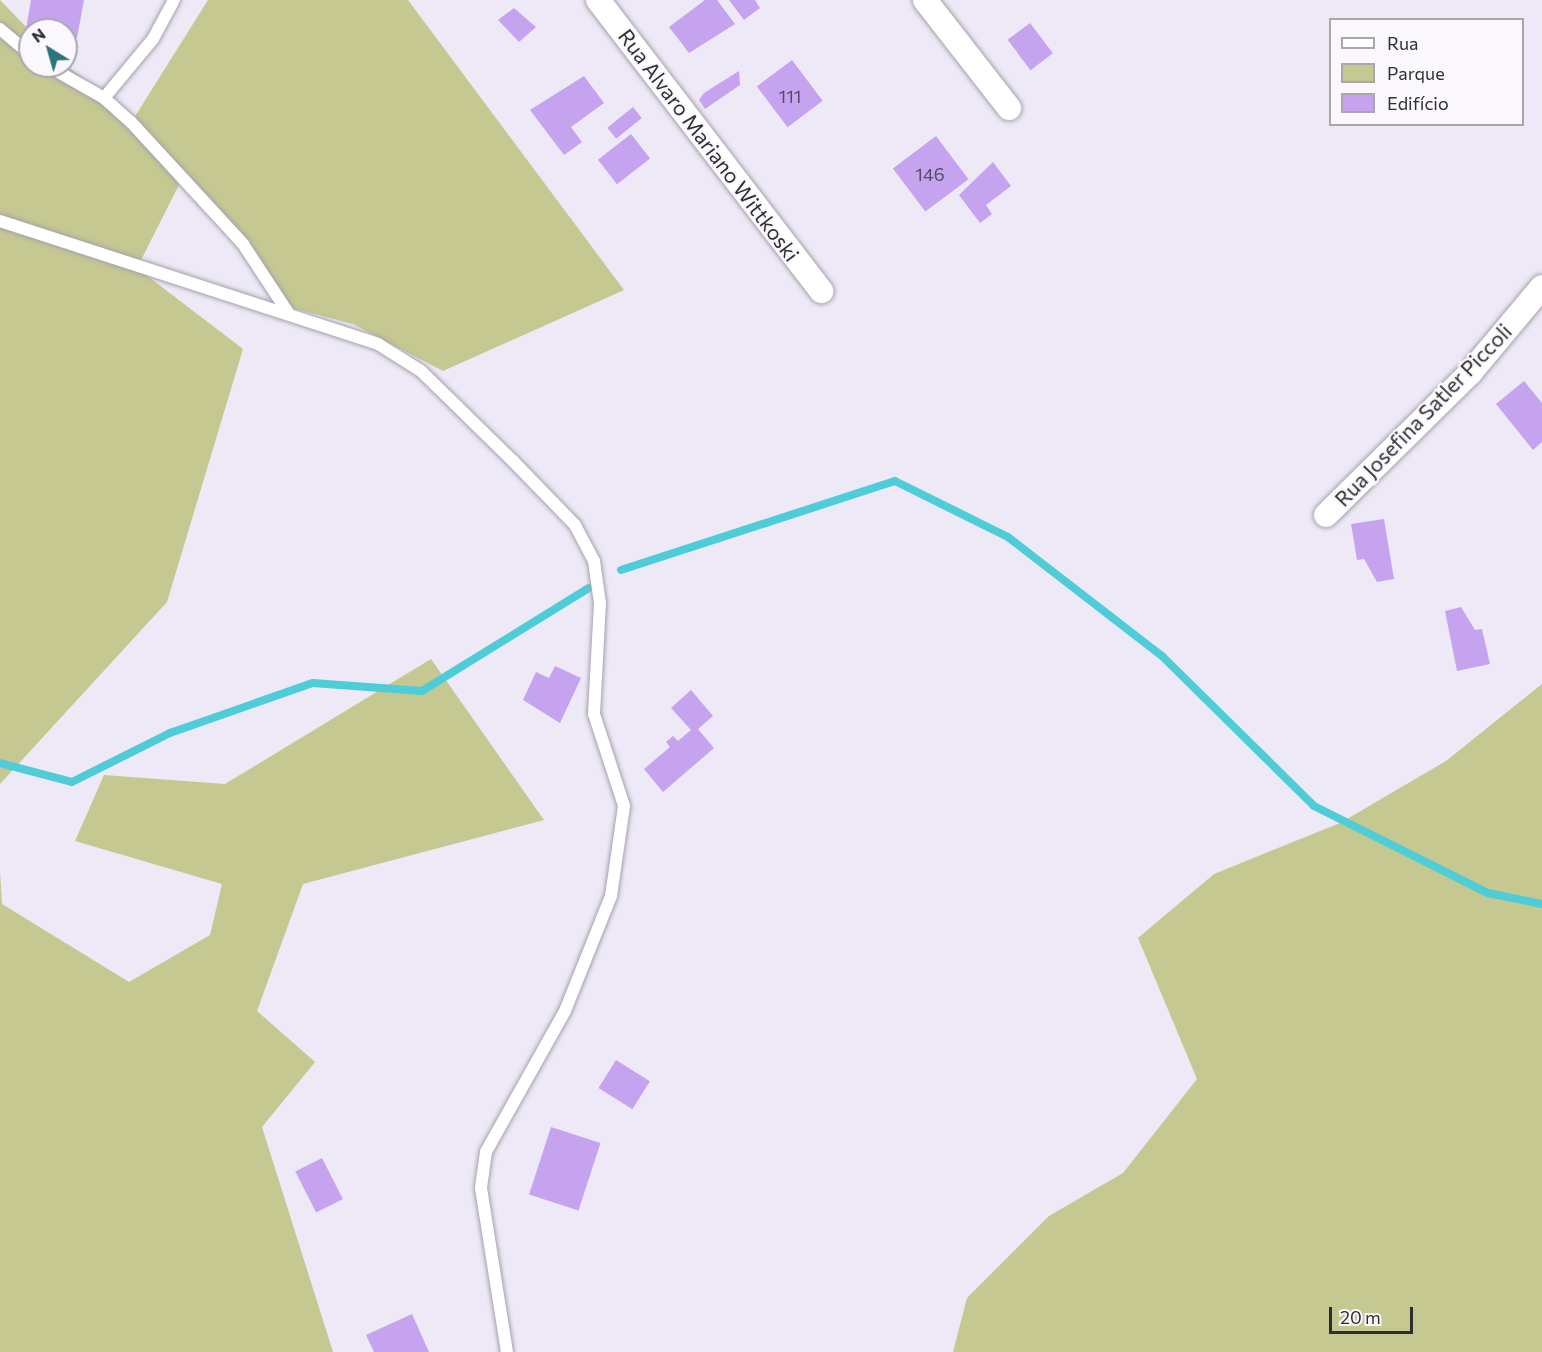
<!DOCTYPE html>
<meta charset="utf-8">
<style>
body{margin:0}
#map{position:relative;width:1542px;height:1352px;overflow:hidden;background:#eee9f6;font-family:Commissioner,sans-serif}
div>[style]{position:absolute}
[style*='--x']{left:calc(var(--x)*1px);top:calc(var(--y)*1px);width:calc(var(--w)*1px);rotate:calc(var(--a)*1deg)}
.green>*{inset:0;background:#c5c891}
.stream>*{height:8px;margin:-4px;padding:0 4px;transform-origin:4px;border-radius:4px;background:#4eccd8}
.building>*{inset:0;background:#c5a3ef;transform-origin:0 0}
.roads{filter:drop-shadow(0 0 2px #a6a1ae) drop-shadow(0 0 2px #a6a1ae)}
.lane>*{height:12px;margin:-6px;padding:0 6px;transform-origin:6px;border-radius:6px;background:#fff}
.street>*{height:24px;margin:-12px;padding:0 12px;transform-origin:12px;border-radius:12px;background:#fff}
span{translate:-50% -50%;white-space:nowrap;text-align:center;line-height:1.15;-webkit-text-stroke:4.5px #faf8fd;paint-order:stroke}
.number-label{font-size:18px;color:#554b62}
.number-label span{-webkit-text-stroke-width:0}
.street-label{font-size:21px;color:#302e33}
.legend{position:absolute;left:1329px;top:18px;width:195px;height:108px;box-sizing:border-box;background:#faf8fd;border:2px solid #a9a7ac;margin:0;padding:8px 10px;list-style:none;font-size:18px;color:#302e33}
.legend li{display:flex;align-items:center;gap:12px;height:30px}
.legend b{width:30px;border:2px solid #a9a7ac}
.north{position:absolute;left:18px;top:18px;width:60px;height:60px;box-sizing:border-box;background:#faf8fd;border:2px solid #a9a7ac;border-radius:50%;rotate:323deg;font-size:16px;font-weight:700;line-height:24px;text-align:center;color:#302e33}
.north::after{content:'';display:block;margin:auto;width:21px;height:27px;background:#2a747a;clip-path:polygon(50% 0,100% 100%,50% 72%,0 100%)}
.scale{position:absolute;left:1329px;top:1307px;width:84px;height:27px;box-sizing:border-box;border:3px solid #302e33;border-top:0;padding-left:8px;font-size:18px;line-height:21px;white-space:nowrap;color:#302e33;-webkit-text-stroke:4px #faf8fd;paint-order:stroke}
</style>
<div id="map">
<div class="green">
<div style="clip-path:polygon(0 0,30px 31px,30px 66px,66px 65px,134px 118px,208px 0,408px 0,624px 290px,443px 371px,353px 324px,288px 307px,183px 177px,137px 268px,243px 349px,167px 602px,0 784px)"></div>
<div style="clip-path:polygon(431px 659px,544px 820px,303px 884px,257px 1011px,315px 1062px,262px 1127px,333px 1352px,0 1352px,0 871px,2px 904px,129px 982px,210px 935px,222px 884px,75px 841px,104px 775px,225px 784px)"></div>
<div style="clip-path:polygon(1542px 684px,1542px 1352px,953px 1352px,967px 1298px,1049px 1216px,1123px 1173px,1197px 1079px,1138px 938px,1214px 874px,1340px 823px,1446px 761px)"></div>
</div>
<div class="stream">
<div style="--x:621;--y:570;--w:288;--a:-18"></div>
<div style="--x:895;--y:481;--w:126;--a:26.4"></div>
<div style="--x:1008;--y:537;--w:196;--a:37.7"></div>
<div style="--x:1163;--y:657;--w:212;--a:44.6"></div>
<div style="--x:1314;--y:806;--w:195;--a:26.6"></div>
<div style="--x:1488;--y:893;--w:55;--a:11.5"></div>
<div style="--x:0;--y:763;--w:74;--a:14.8"></div>
<div style="--x:72;--y:782;--w:110;--a:-26.6"></div>
<div style="--x:170;--y:733;--w:151;--a:-19.3"></div>
<div style="--x:313;--y:683;--w:109;--a:4.2"></div>
<div style="--x:422;--y:691;--w:196;--a:-31.7"></div>
</div>
<div class="building">
<div style="clip-path:polygon(31px 0,84px 0,77px 38px,66px 36px,66px 30px,26px 29px)"></div>
<div style="clip-path:polygon(705px 0,717px 0,735px 24px,689px 53px,669px 27px)"></div>
<div style="clip-path:polygon(729px 0,755px 0,760px 8px,744px 20px)"></div>
<div style="clip-path:polygon(514px 8px,536px 27px,519px 42px,498px 20px)"></div>
<div style="left:1030px;top:23px;width:38px;height:28px;rotate:53deg"></div>
<div style="left:792px;top:60px;width:51px;height:44px;rotate:53deg"></div>
<div style="clip-path:polygon(739px 71px,740px 85px,705px 109px,699px 100px,704px 93px)"></div>
<div style="clip-path:polygon(584px 76px,604px 103px,571px 127px,582px 142px,564px 155px,530px 110px)"></div>
<div style="left:633px;top:107px;width:14px;height:33px;rotate:51deg"></div>
<div style="left:631px;top:134px;width:31px;height:42px;rotate:52deg"></div>
<div style="left:936px;top:136px;width:54px;height:54px;rotate:53deg"></div>
<div style="clip-path:polygon(993px 162px,1011px 186px,986px 205px,992px 214px,980px 223px,959px 195px)"></div>
<div style="clip-path:polygon(1524px 381px,1542px 403px,1542px 442px,1533px 450px,1496px 404px)"></div>
<div style="clip-path:polygon(1384px 519px,1394px 579px,1377px 582px,1364px 559px,1357px 560px,1351px 524px)"></div>
<div style="clip-path:polygon(1461px 607px,1475px 630px,1482px 629px,1490px 664px,1457px 671px,1445px 611px)"></div>
<div style="clip-path:polygon(555px 666px,581px 678px,560px 723px,523px 700px,536px 672px,549px 678px)"></div>
<div style="clip-path:polygon(691px 690px,713px 716px,698px 729px,714px 748px,663px 792px,644px 769px,670px 747px,666px 742px,673px 736px,678px 741px,691px 730px,671px 708px)"></div>
<div style="left:616px;top:1060px;width:40px;height:33px;rotate:32deg"></div>
<div style="left:551px;top:1127px;width:52px;height:71px;rotate:18deg"></div>
<div style="left:322px;top:1158px;width:46px;height:30px;rotate:63deg"></div>
<div style="clip-path:polygon(412px 1314px,429px 1352px,374px 1352px,366px 1335px)"></div>
</div>
<div class="roads">
<div class="lane">
<div style="--x:0;--y:29;--w:39;--a:40"></div>
<div style="--x:48;--y:66;--w:64;--a:29.7"></div>
<div style="--x:104;--y:98;--w:36;--a:42"></div>
<div style="--x:131;--y:122;--w:166;--a:47.4"></div>
<div style="--x:243;--y:244;--w:84;--a:56.7"></div>
<div style="--x:104;--y:98;--w:77;--a:-50.3"></div>
<div style="--x:153;--y:39;--w:44;--a:-61.7"></div>
<div style="--x:0;--y:221;--w:398;--a:18"></div>
<div style="--x:378;--y:344;--w:51;--a:32.1"></div>
<div style="--x:421;--y:371;--w:129;--a:44.4"></div>
<div style="--x:513;--y:461;--w:89;--a:45.9"></div>
<div style="--x:575;--y:525;--w:41;--a:62.2"></div>
<div style="--x:594;--y:561;--w:42;--a:81.9"></div>
<div style="--x:600;--y:603;--w:111;--a:93.1"></div>
<div style="--x:594;--y:714;--w:97;--a:71.9"></div>
<div style="--x:624;--y:806;--w:91;--a:98.2"></div>
<div style="--x:611;--y:896;--w:124;--a:111.8"></div>
<div style="--x:565;--y:1011;--w:162;--a:119.3"></div>
<div style="--x:486;--y:1152;--w:36;--a:98"></div>
<div style="--x:481;--y:1188;--w:166;--a:81"></div>
</div>
<div class="street">
<div style="--x:598;--y:0;--w:367;--a:52.5"></div>
<div style="--x:925;--y:0;--w:137;--a:52.1"></div>
<div style="--x:1326;--y:515;--w:202;--a:-44.6"></div>
<div style="--x:1470;--y:373;--w:112;--a:-50.1"></div>
</div>
</div>
<div class="number-label">
<span style="left:790px;top:96px">111</span>
<span style="left:930px;top:174px">146</span>
</div>
<div class="street-label">
<span style="left:709px;top:145px;rotate:53deg">Rua Alvaro Mariano Wittkoski</span>
<span style="left:1423px;top:415px;rotate:-46deg">Rua Josefina Satler Piccoli</span>
</div>
<ul class="legend">
<li><b style="height:8px;background:#fff"></b>Rua</li>
<li><b style="height:16px;background:#c5c891"></b>Parque</li>
<li><b style="height:16px;background:#c5a3ef"></b>Edifício</li>
</ul>
<div class="north">N</div>
<div class="scale">20 m</div>
</div>
